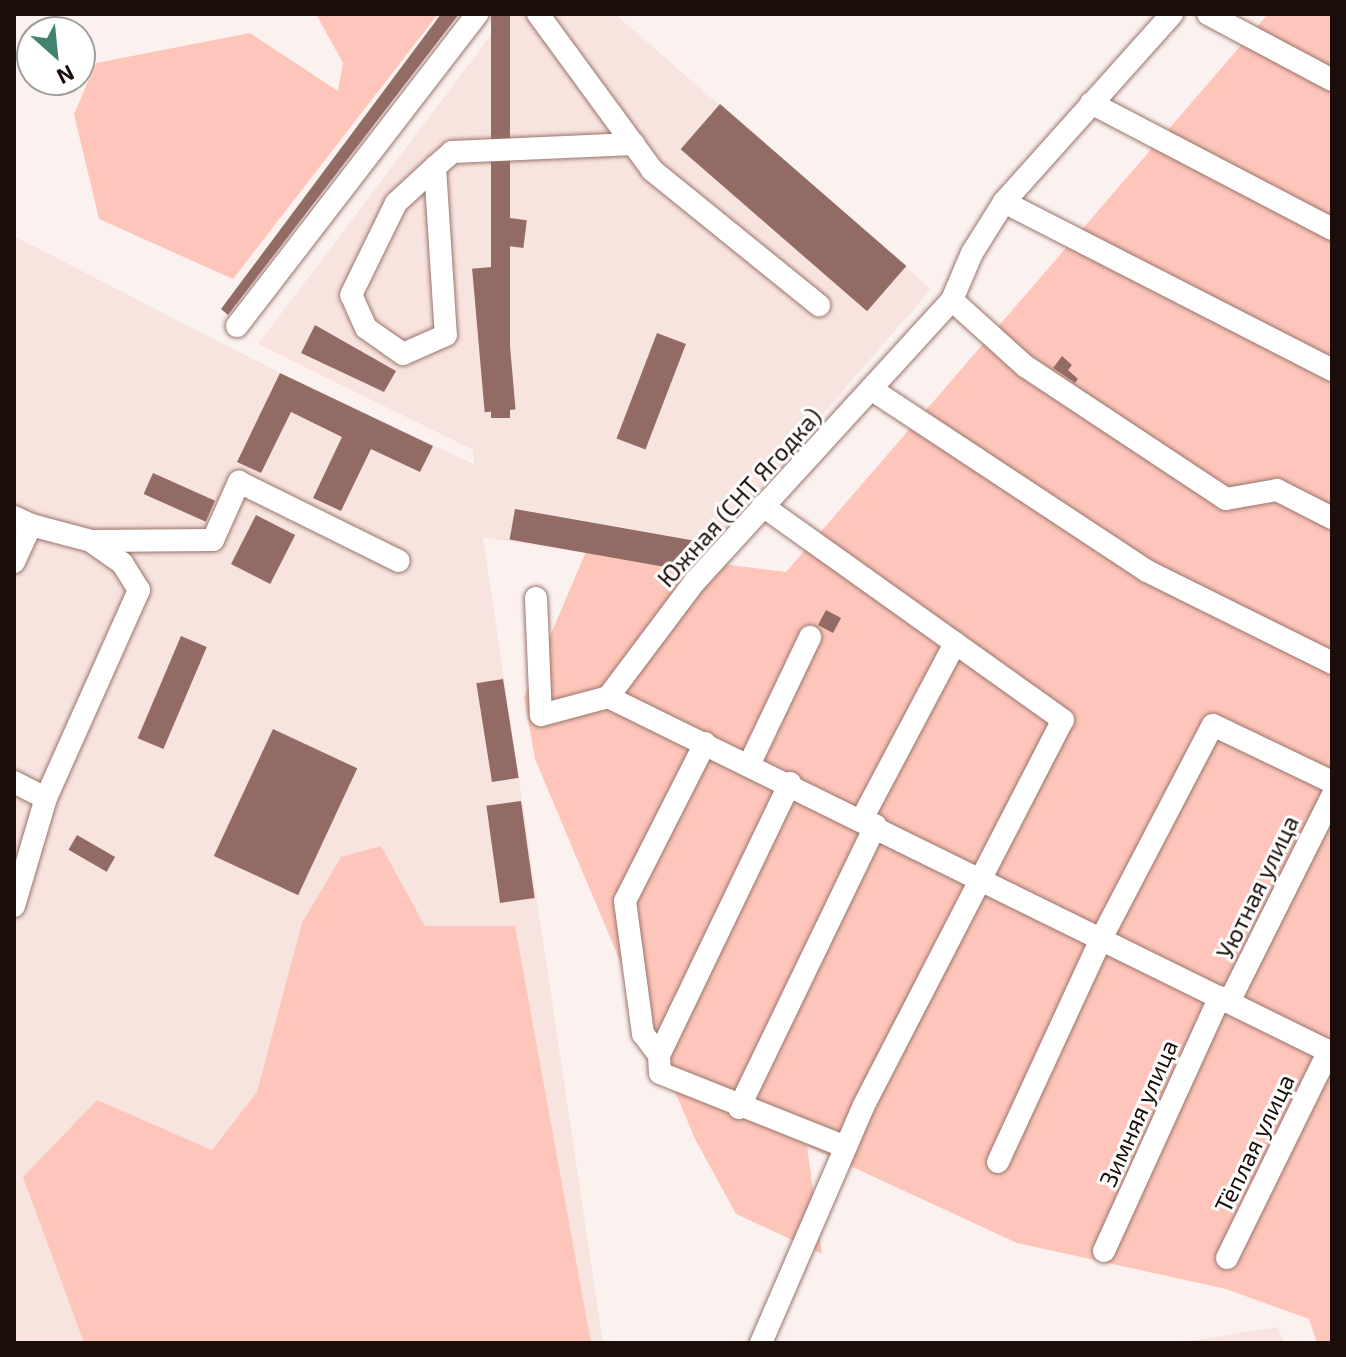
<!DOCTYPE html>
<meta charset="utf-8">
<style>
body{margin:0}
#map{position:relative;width:1346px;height:1357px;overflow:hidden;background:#fbf2f0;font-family:"Exo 2",sans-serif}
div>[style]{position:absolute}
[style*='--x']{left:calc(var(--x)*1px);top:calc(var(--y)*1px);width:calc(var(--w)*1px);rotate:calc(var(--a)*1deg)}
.built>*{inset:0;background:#f8e4df}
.green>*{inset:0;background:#fec6ba}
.building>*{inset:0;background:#926c64;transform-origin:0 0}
.roads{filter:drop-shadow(0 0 2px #9a746c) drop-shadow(0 0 2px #9a746c)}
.minor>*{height:22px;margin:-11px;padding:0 11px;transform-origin:11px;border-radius:11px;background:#fff}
span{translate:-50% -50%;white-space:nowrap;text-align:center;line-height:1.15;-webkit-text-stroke:6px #fff;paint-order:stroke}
.street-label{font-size:24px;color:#1a0d0a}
.frame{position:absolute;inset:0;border:16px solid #1a0d0a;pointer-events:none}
.north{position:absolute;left:16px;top:16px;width:80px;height:80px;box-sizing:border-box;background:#fff;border:2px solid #a39e9d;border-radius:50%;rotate:153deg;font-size:22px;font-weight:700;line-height:32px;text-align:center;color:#1a0d0a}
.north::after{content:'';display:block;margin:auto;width:28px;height:36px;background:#428270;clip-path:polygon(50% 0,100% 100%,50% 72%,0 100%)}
</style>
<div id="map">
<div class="built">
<div style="clip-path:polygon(507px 14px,615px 14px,931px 289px,689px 569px,483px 537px,603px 1343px,14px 1343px,14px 236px,280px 373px,474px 464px,473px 450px,258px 344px)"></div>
<div style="clip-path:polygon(1278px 1327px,1284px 1343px,1176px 1343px)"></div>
</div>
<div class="green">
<div style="clip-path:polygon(316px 14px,438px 14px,233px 279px,99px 219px,74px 114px,96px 63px,250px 33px,338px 91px,343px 63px)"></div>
<div style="clip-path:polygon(1268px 14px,1332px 14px,1332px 1343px,1317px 1343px,1309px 1319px,1226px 1289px,1017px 1243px,807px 1146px,822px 1254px,736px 1214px,695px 1139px,535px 759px,524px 697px,588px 547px,786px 572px)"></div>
<div style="clip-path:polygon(381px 846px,425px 926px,515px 926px,591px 1343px,84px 1343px,23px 1177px,97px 1100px,212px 1150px,257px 1092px,302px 923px,341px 857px)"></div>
</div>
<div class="building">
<div style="clip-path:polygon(441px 14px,459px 14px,228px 315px,221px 309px)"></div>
<div style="left:491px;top:14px;width:19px;height:404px"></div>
<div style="left:720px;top:104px;width:247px;height:60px;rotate:41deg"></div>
<div style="left:501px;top:217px;width:26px;height:28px;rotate:7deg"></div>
<div style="left:503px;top:266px;width:144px;height:31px;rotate:85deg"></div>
<div style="clip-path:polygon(315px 325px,396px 371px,384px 392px,301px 353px)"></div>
<div style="left:657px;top:333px;width:31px;height:113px;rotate:21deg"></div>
<div style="clip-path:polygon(1062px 356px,1072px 365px,1068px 370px,1078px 379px,1075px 383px,1053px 368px)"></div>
<div style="clip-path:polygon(280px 373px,433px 446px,420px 472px,371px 449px,341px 511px,313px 498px,342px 437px,291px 412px,261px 473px,237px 462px)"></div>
<div style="left:153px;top:473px;width:68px;height:23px;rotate:24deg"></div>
<div style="left:515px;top:509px;width:181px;height:31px;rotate:10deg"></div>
<div style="left:256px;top:515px;width:44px;height:55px;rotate:27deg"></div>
<div style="left:826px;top:610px;width:17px;height:17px;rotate:28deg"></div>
<div style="left:181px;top:636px;width:28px;height:111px;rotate:23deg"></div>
<div style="left:503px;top:679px;width:100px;height:27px;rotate:81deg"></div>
<div style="left:273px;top:729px;width:93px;height:140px;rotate:25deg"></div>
<div style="left:521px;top:801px;width:98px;height:35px;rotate:82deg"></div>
<div style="left:77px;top:835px;width:44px;height:17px;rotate:30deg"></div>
</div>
<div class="roads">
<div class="minor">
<div style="--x:538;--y:14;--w:193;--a:53.8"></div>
<div style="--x:652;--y:170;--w:215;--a:39"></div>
<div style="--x:1172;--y:14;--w:252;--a:131.8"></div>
<div style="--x:1004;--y:202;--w:60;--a:122.1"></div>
<div style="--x:972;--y:253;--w:51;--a:113.1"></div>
<div style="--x:952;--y:300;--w:379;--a:132.4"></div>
<div style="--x:696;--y:580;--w:146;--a:126.9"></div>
<div style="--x:608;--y:697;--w:807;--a:26.18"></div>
<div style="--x:1208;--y:14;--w:140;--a:28"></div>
<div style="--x:1091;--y:103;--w:272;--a:27.6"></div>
<div style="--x:435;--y:167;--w:168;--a:86.3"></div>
<div style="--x:446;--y:335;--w:47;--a:156.2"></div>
<div style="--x:403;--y:354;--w:45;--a:-144.9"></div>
<div style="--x:366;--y:328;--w:36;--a:-114"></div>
<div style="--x:351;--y:295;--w:102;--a:-63.9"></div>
<div style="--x:396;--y:203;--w:53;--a:-42.7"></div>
<div style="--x:435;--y:167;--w:23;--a:-41"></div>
<div style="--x:452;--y:152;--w:182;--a:-2.5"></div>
<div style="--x:1004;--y:202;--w:369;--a:27.1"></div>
<div style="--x:952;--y:300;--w:98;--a:42.1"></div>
<div style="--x:1025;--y:366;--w:241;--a:33.5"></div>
<div style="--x:1226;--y:499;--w:52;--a:-10"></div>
<div style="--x:1277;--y:490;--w:62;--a:27"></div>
<div style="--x:237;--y:326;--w:394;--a:-52.4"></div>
<div style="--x:871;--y:389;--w:331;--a:33.4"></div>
<div style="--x:1147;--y:571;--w:207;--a:26.4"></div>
<div style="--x:14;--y:517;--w:19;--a:25"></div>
<div style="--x:31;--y:525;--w:41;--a:114.7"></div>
<div style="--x:31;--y:525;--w:62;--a:14.9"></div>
<div style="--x:91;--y:541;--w:122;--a:-0.5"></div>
<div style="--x:213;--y:540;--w:64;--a:-65.9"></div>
<div style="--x:239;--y:482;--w:178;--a:26.3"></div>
<div style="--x:536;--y:598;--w:117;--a:87.6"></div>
<div style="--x:541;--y:715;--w:69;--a:-15"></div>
<div style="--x:749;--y:765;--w:142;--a:-64.5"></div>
<div style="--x:14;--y:782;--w:36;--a:27"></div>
<div style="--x:46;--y:798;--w:228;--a:-65.9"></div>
<div style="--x:139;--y:590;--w:32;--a:-122"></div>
<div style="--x:122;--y:563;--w:38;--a:-145"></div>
<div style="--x:790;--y:783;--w:302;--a:115.7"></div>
<div style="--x:659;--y:1055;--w:18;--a:87"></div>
<div style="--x:660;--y:1073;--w:200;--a:21.7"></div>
<div style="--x:862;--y:819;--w:199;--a:-62.1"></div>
<div style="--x:14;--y:906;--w:113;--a:-73.5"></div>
<div style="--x:1229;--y:1002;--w:230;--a:-63.4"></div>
<div style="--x:659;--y:1055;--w:26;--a:-127"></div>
<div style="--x:643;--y:1034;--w:134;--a:-97.7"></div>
<div style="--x:625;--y:901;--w:177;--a:-63.1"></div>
<div style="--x:739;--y:1108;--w:314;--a:-64.2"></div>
<div style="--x:998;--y:1162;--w:248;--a:-65.2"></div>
<div style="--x:1102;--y:937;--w:239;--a:-62.4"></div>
<div style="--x:1213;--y:725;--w:132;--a:25.6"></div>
<div style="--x:1104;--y:1251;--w:279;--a:-65.5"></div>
<div style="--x:1227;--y:1258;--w:231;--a:-63.8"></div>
<div style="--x:761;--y:1343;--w:259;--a:-66.6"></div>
<div style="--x:864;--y:1105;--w:433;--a:-62.7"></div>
<div style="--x:1063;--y:720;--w:369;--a:-144.5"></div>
</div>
</div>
<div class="street-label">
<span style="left:739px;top:497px;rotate:-48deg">Южная (СНТ Ягодка)</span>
<span style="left:1257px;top:887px;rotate:-64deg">Уютная улица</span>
<span style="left:1138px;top:1113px;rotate:-66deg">Зимняя улица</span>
<span style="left:1254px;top:1143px;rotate:-64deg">Тёплая улица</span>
</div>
<div class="frame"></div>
<div class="north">N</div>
</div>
